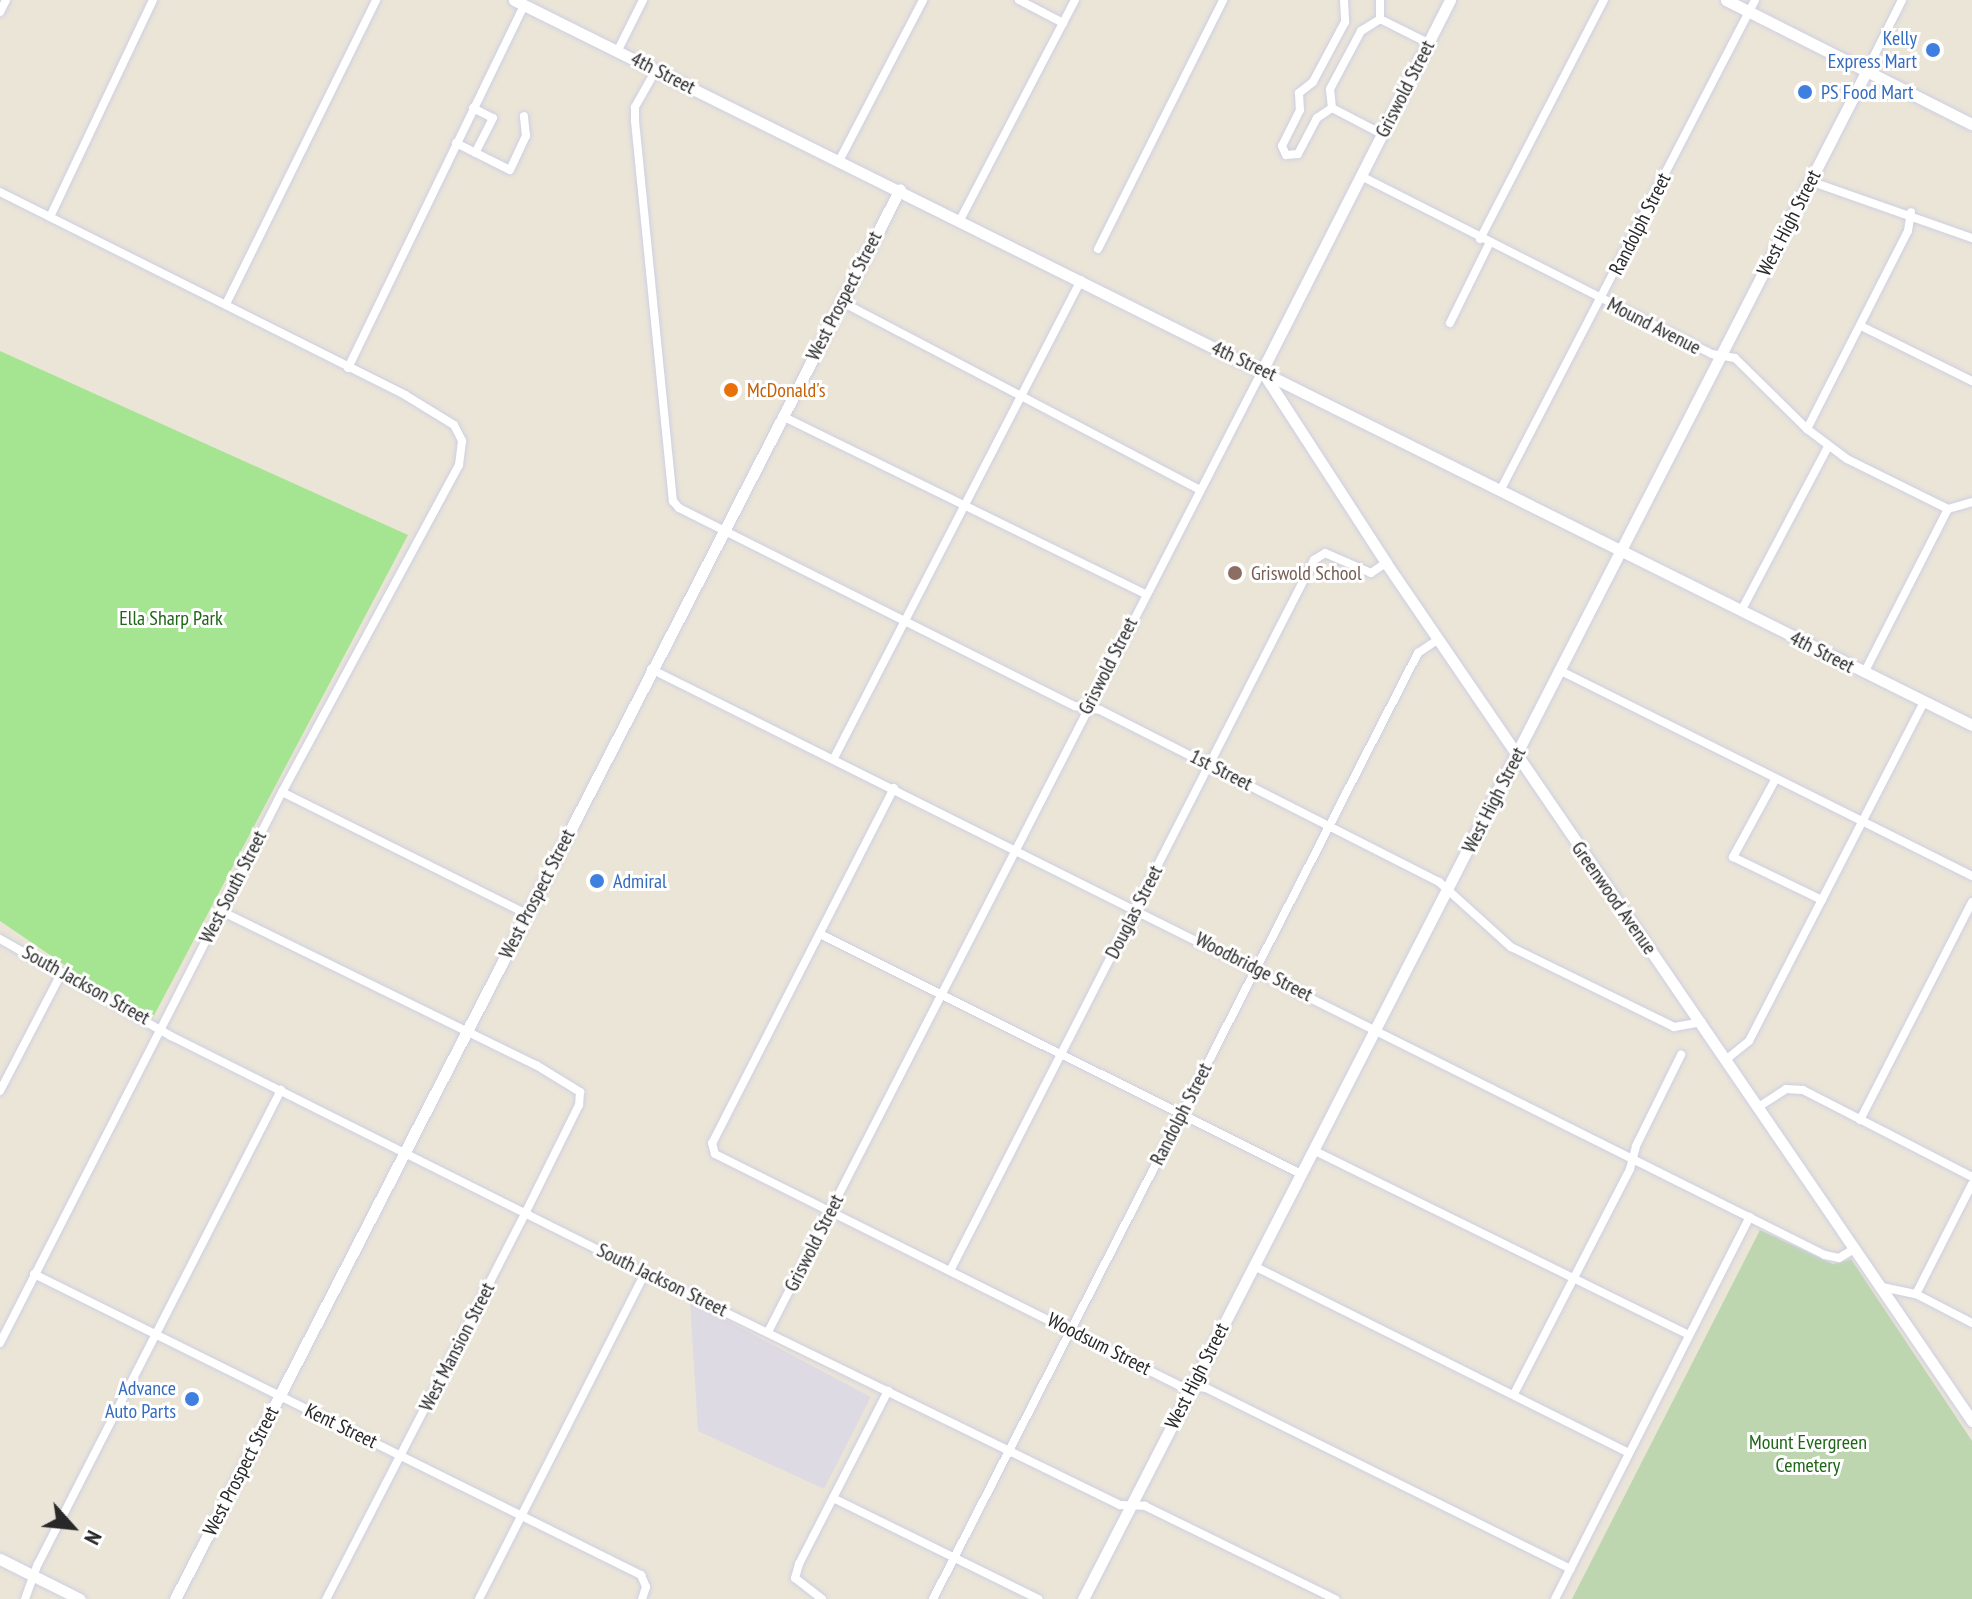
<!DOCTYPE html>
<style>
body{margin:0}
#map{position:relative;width:1972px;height:1599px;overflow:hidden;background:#ebe5d8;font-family:"PT Sans Narrow",sans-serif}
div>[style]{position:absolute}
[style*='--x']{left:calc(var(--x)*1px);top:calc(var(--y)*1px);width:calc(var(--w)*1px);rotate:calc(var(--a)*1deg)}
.industrial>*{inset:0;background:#dddae3}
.green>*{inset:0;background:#a5e591}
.cemetery>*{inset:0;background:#bdd6af}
.roads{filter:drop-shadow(0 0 2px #cecfe2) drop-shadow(0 0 2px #cecfe2)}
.street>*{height:8px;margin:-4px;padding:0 4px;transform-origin:4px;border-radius:4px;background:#fff}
.secondary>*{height:11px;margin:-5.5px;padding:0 5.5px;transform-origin:5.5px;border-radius:5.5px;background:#fff}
.dots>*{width:22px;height:22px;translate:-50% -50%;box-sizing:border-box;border:4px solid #fff;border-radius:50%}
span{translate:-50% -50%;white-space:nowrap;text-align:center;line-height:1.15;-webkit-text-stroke:6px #fff;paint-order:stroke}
.shop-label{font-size:20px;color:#366cbe}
.right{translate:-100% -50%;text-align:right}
.left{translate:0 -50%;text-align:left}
.street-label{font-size:20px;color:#282828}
.food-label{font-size:20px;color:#c56008}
.education-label{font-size:20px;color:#785e54}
.park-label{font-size:20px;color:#1e6716}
.north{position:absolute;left:32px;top:1487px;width:80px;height:80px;-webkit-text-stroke:6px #fff;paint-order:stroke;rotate:117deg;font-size:22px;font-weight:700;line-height:32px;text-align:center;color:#282828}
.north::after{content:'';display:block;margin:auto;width:28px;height:36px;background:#282828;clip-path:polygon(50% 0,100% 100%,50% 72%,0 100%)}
</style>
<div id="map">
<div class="industrial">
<div style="clip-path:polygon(690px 1301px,871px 1397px,824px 1489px,698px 1431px)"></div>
</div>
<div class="green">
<div style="clip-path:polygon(0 351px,408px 535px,150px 1023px,0 921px)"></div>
</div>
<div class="cemetery">
<div style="clip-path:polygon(1760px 1230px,1833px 1264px,1851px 1259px,1972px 1441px,1972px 1599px,1572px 1599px)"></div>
</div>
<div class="roads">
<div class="street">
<div style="--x:1019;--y:0;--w:50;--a:27.6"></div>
<div style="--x:1344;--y:0;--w:22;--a:87"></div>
<div style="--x:1345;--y:22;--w:68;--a:118.1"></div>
<div style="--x:1313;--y:82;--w:18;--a:142"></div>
<div style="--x:1299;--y:93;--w:17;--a:87"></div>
<div style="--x:1300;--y:110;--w:40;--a:116.6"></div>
<div style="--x:1282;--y:146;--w:10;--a:66"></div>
<div style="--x:1286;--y:155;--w:12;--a:-5"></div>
<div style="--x:1298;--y:154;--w:41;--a:-62.2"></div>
<div style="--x:1317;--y:118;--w:18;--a:-34"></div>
<div style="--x:1332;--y:108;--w:19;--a:-96"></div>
<div style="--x:1330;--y:89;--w:66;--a:-61.9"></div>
<div style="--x:1361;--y:31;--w:22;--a:-32"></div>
<div style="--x:1380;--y:19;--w:19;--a:-90"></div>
<div style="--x:0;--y:12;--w:13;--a:-63"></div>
<div style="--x:1380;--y:19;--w:54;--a:26.6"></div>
<div style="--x:618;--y:50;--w:56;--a:-63.4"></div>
<div style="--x:656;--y:70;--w:43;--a:119.6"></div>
<div style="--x:635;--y:107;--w:14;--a:90"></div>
<div style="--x:635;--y:121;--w:382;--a:84.3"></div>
<div style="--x:673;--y:501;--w:9;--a:49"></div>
<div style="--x:679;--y:508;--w:443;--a:26.6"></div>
<div style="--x:1075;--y:706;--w:25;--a:9"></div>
<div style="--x:1100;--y:710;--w:380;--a:26.9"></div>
<div style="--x:1439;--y:882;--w:97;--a:42.1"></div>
<div style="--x:1511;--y:947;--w:182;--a:26.1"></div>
<div style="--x:1674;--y:1027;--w:28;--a:-10"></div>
<div style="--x:1866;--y:72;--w:80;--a:-63.4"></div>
<div style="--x:473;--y:108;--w:22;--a:27"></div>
<div style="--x:493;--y:118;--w:39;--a:117"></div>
<div style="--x:1332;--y:108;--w:56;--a:27.5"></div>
<div style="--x:456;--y:143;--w:60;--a:26.6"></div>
<div style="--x:510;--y:170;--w:38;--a:-65"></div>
<div style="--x:526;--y:136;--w:20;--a:-96"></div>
<div style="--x:840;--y:159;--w:179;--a:-62.4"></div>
<div style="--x:1361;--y:176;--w:394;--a:26.9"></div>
<div style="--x:1712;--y:354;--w:23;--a:10"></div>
<div style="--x:1735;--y:358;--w:101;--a:44.6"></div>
<div style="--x:1807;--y:429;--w:50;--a:36.9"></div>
<div style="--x:1847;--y:459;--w:113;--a:26.3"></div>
<div style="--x:1948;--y:509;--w:25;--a:-16"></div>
<div style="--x:1810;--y:181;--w:172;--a:19.4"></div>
<div style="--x:0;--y:192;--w:453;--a:26.6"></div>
<div style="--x:405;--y:395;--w:57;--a:31.5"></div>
<div style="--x:454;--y:425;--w:18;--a:63"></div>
<div style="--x:462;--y:441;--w:24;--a:97"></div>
<div style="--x:459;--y:465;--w:372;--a:118.4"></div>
<div style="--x:282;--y:792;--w:619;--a:117.1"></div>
<div style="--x:50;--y:217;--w:240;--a:-64.6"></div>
<div style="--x:960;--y:220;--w:248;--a:-62.4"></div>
<div style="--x:1480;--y:239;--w:269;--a:-62.6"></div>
<div style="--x:1098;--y:249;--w:279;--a:-63.3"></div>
<div style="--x:842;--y:302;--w:404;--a:27.7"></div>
<div style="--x:226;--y:304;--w:339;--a:-63.7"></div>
<div style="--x:1450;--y:323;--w:88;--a:-63.7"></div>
<div style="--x:1861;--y:326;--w:124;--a:26.4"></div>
<div style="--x:348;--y:368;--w:403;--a:-64.1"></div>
<div style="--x:782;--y:416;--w:404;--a:26.1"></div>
<div style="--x:1807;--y:429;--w:222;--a:-63"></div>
<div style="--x:1908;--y:231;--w:19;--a:-81"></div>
<div style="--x:1501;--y:489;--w:551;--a:-62.55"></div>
<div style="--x:1741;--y:611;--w:186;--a:-62.1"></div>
<div style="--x:651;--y:669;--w:1312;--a:26.53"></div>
<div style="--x:1825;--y:1255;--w:14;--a:12"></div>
<div style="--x:1839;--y:1258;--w:17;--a:-31"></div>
<div style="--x:1561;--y:671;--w:459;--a:26.5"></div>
<div style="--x:1864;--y:673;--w:184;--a:-62.9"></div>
<div style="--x:834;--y:758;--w:538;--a:-62.67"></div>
<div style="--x:1775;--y:780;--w:88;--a:118.6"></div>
<div style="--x:1733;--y:857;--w:99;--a:25.8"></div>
<div style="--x:894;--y:788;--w:399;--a:117.1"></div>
<div style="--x:712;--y:1143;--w:11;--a:75"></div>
<div style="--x:715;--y:1154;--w:520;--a:26.52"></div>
<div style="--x:1180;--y:1386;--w:26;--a:4"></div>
<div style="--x:1206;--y:1388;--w:407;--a:26.4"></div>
<div style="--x:282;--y:792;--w:274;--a:26.5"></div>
<div style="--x:221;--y:911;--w:351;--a:26.1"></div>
<div style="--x:536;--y:1065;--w:52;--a:31.5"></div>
<div style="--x:580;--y:1092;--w:13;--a:94"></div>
<div style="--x:579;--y:1105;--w:119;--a:116.4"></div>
<div style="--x:526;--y:1212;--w:436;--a:117.3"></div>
<div style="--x:820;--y:934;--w:538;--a:26.52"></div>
<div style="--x:0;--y:939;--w:197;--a:29.6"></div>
<div style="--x:171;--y:1036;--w:498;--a:26.6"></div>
<div style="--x:616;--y:1259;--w:561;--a:26.02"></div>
<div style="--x:1120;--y:1505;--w:25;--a:2"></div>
<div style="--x:1145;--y:1506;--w:212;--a:26.1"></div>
<div style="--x:1728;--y:1058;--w:27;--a:-39"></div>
<div style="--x:1749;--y:1041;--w:382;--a:-62.7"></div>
<div style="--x:0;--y:1091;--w:134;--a:-62.5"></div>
<div style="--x:1760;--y:1106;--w:31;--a:-33"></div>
<div style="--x:1786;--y:1089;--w:17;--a:3"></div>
<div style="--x:1803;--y:1090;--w:190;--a:27.2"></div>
<div style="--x:1860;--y:1120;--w:245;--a:-62.8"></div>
<div style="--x:1313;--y:1150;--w:419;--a:26.2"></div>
<div style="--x:1254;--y:1266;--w:419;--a:26.5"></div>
<div style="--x:951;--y:1269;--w:797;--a:-62.89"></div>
<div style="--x:1314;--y:560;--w:13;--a:-32"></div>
<div style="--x:1325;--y:553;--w:50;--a:23.5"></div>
<div style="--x:1371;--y:573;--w:18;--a:-34"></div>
<div style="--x:34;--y:1274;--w:678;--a:26.38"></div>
<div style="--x:641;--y:1575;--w:13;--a:67"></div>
<div style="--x:646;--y:1587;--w:13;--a:108"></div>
<div style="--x:1882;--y:1287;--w:35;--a:12"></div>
<div style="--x:1916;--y:1294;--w:63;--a:27.4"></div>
<div style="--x:1916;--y:1294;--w:123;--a:-63"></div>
<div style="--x:768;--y:1332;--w:1081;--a:-62.79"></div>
<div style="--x:1514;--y:1394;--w:253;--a:-62.7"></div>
<div style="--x:1630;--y:1169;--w:24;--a:-75"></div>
<div style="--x:1636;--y:1146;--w:102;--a:-63.7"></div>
<div style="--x:833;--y:1498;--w:229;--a:26.2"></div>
<div style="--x:25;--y:1599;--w:37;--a:-70"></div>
<div style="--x:38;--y:1564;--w:533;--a:-62.86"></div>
<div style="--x:479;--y:1599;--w:366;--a:-63"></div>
<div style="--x:822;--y:1599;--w:34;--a:-142"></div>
<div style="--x:795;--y:1578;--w:15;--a:-74"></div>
<div style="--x:799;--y:1564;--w:195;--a:-62.8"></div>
<div style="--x:933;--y:1599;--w:1063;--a:-62.86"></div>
<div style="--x:1418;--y:653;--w:25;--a:-34"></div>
<div style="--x:1555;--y:1599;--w:429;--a:-63"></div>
</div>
<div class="secondary">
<div style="--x:514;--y:0;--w:1628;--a:26.44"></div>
<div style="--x:1450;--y:0;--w:416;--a:116.9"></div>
<div style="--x:1262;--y:371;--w:229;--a:57.1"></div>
<div style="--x:1386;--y:563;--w:1039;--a:55.67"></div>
<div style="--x:1726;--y:0;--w:275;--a:26.8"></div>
<div style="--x:0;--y:1559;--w:89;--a:26.6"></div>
<div style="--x:175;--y:1599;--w:1585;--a:-62.79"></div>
<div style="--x:1083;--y:1599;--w:1716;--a:-62.85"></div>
</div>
</div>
<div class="dots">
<div style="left:1933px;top:50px;background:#3f7fe0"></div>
<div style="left:1805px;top:92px;background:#3f7fe0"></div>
<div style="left:731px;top:390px;background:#e8710a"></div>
<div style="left:1235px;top:573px;background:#8d6e63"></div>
<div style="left:597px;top:881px;background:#3f7fe0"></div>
<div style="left:192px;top:1399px;background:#3f7fe0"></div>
</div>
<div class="shop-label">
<span class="right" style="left:1917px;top:50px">Kelly<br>Express Mart</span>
<span class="left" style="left:1821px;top:92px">PS Food Mart</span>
<span class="left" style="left:613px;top:881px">Admiral</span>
<span class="right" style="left:176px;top:1400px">Advance<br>Auto Parts</span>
</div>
<div class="street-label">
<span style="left:663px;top:73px;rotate:27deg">4th Street</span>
<span style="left:1405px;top:89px;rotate:-63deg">Griswold Street</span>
<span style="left:1789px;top:223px;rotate:-63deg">West High Street</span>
<span style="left:1640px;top:224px;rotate:-63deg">Randolph Street</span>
<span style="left:844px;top:296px;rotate:-63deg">West Prospect Street</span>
<span style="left:1654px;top:326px;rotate:27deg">Mound Avenue</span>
<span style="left:1244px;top:361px;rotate:25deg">4th Street</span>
<span style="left:1822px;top:652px;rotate:27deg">4th Street</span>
<span style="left:1108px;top:666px;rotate:-63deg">Griswold Street</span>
<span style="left:1221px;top:770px;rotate:27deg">1st Street</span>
<span style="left:1494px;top:800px;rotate:-63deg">West High Street</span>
<span style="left:233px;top:887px;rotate:-63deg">West South Street</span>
<span style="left:537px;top:894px;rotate:-63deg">West Prospect Street</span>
<span style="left:1614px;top:898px;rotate:55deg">Greenwood Avenue</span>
<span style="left:1134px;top:912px;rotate:-63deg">Douglas Street</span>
<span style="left:1254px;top:967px;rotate:27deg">Woodbridge Street</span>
<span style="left:86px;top:985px;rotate:29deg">South Jackson Street</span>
<span style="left:1181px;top:1114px;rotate:-63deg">Randolph Street</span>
<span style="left:814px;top:1243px;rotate:-63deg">Griswold Street</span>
<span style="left:662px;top:1280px;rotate:26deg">South Jackson Street</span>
<span style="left:1099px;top:1344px;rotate:27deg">Woodsum Street</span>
<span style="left:457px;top:1347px;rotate:-63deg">West Mansion Street</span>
<span style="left:1197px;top:1376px;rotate:-63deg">West High Street</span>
<span style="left:341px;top:1426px;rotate:26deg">Kent Street</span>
<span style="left:241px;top:1471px;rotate:-63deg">West Prospect Street</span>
</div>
<div class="food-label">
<span class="left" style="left:747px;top:390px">McDonald's</span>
</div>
<div class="education-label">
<span class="left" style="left:1251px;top:573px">Griswold School</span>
</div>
<div class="park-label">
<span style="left:171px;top:618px">Ella Sharp Park</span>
<span style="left:1808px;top:1454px">Mount Evergreen<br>Cemetery</span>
</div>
<div class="north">N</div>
</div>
